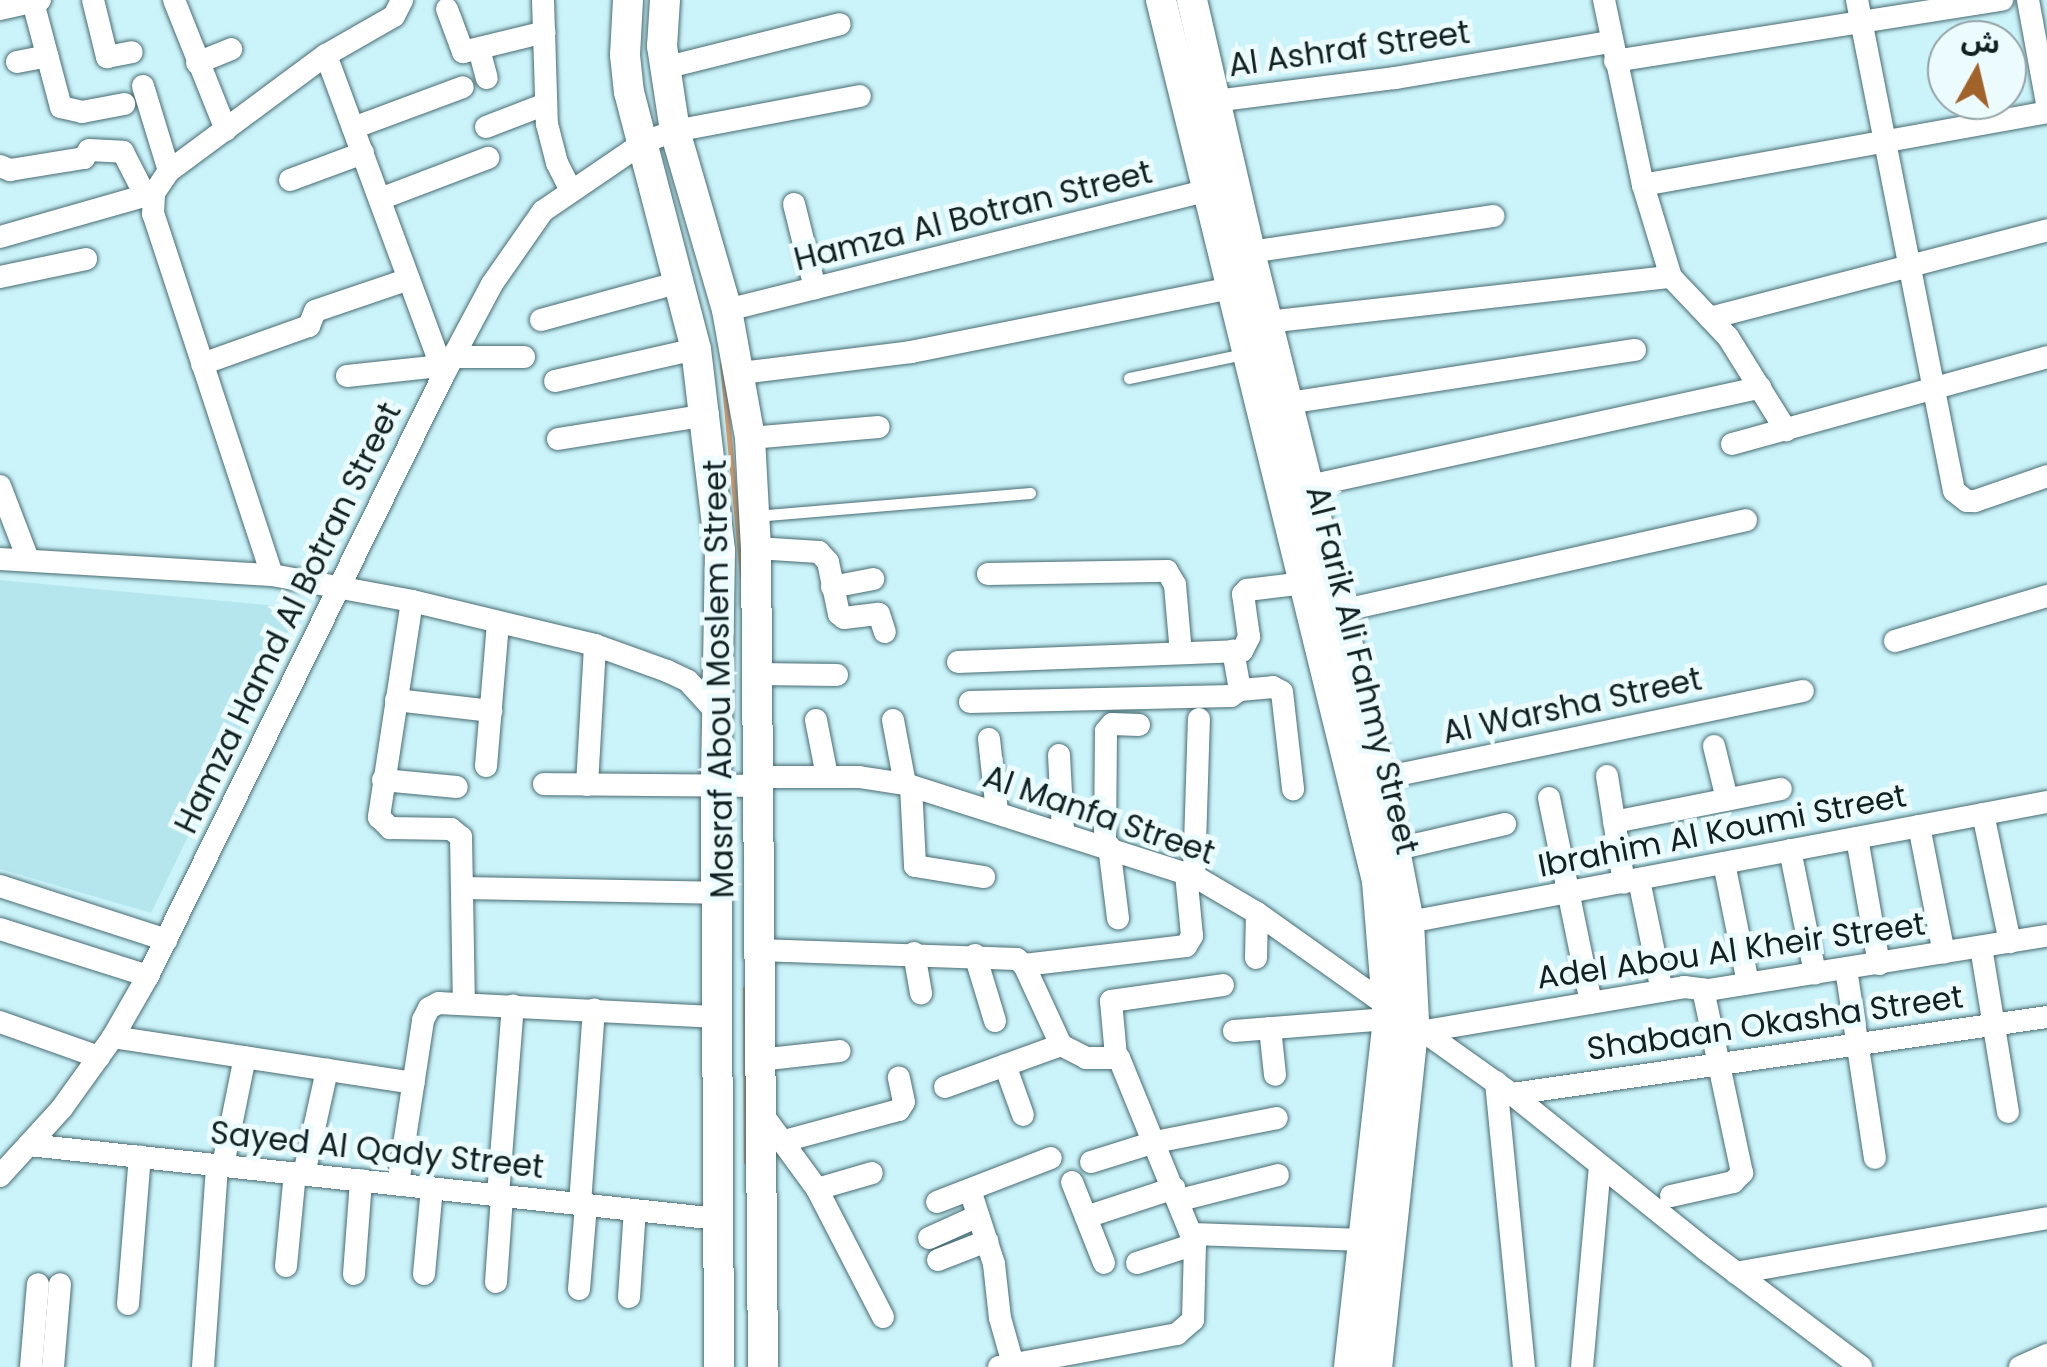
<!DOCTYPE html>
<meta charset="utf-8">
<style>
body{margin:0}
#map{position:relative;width:2047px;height:1367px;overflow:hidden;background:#cbf3fa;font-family:Poppins,"Noto Sans Arabic",sans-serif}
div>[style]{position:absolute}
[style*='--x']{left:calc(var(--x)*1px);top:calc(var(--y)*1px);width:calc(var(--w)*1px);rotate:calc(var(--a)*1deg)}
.built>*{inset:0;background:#b5e6ee}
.stream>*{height:5px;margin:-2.5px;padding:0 2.5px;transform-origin:2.5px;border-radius:2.5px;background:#d19b70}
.roads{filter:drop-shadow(0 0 2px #486c72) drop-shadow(0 0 2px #486c72)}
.lane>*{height:11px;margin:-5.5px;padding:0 5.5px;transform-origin:5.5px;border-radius:5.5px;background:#fff}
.street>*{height:22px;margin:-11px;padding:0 11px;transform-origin:11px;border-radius:11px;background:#fff}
.secondary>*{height:30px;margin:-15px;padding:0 15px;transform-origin:15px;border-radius:15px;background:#fff}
span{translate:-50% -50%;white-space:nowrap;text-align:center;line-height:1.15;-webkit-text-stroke:10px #ecfbfe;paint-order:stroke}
.street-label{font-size:32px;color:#112023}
.north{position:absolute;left:1927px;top:20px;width:100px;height:100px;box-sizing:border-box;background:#ecfbfe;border:2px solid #94a3a6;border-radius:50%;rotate:8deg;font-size:28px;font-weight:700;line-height:40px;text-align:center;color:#112023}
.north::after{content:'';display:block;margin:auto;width:35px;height:45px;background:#a2632a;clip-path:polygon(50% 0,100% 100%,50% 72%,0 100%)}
</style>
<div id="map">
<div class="built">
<div style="clip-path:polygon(0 580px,299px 608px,151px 913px,0 869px)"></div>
</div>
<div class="stream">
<div style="--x:722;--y:364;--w:214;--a:84.6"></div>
<div style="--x:745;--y:988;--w:174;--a:89.7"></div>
</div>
<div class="roads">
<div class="lane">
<div style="--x:1129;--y:378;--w:117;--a:-11.8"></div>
<div style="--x:755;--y:516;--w:276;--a:-4.8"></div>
</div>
<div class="street">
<div style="--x:93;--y:0;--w:59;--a:76.2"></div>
<div style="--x:107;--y:57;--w:25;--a:-11"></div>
<div style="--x:174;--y:0;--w:140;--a:68.2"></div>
<div style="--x:543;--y:0;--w:124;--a:88.2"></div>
<div style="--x:547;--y:124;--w:40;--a:75.6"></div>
<div style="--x:557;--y:163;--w:30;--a:63"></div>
<div style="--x:1604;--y:0;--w:189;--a:78.1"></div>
<div style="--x:1643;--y:185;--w:96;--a:73.1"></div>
<div style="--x:1671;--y:277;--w:83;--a:46.5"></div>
<div style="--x:1728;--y:337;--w:110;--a:58.1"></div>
<div style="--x:1857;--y:0;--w:500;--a:78.82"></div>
<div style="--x:1954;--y:491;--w:16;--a:38"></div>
<div style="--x:1967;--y:501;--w:8;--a:0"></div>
<div style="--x:1975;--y:501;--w:76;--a:-19.1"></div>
<div style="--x:2028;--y:0;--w:106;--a:79.6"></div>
<div style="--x:33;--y:2;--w:109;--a:75.1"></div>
<div style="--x:61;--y:107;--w:22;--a:13"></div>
<div style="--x:82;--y:112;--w:43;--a:-10.8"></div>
<div style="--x:0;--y:9;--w:41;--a:-12.7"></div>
<div style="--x:447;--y:9;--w:46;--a:69.6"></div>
<div style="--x:463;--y:52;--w:84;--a:-13.7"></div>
<div style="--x:479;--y:49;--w:30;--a:75"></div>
<div style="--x:326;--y:55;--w:340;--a:69.7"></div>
<div style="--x:1615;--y:61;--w:392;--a:-9"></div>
<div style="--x:17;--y:62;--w:31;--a:-11"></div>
<div style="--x:197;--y:63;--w:37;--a:-22"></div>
<div style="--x:664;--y:68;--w:181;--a:-14"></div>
<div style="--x:143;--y:86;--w:89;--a:73"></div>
<div style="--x:1215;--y:101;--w:181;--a:-7.3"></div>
<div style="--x:1395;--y:78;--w:218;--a:-9.5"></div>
<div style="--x:486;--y:127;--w:64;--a:-21"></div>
<div style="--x:353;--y:128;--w:117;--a:-20.4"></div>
<div style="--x:89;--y:150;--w:34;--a:3"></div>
<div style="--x:123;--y:152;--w:48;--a:62.9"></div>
<div style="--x:0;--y:166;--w:11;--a:22"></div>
<div style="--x:10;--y:170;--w:75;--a:-9.2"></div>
<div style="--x:84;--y:158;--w:9;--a:-58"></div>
<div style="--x:290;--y:180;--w:78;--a:-20.3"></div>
<div style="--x:1643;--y:185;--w:411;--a:-10.2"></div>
<div style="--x:380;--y:199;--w:116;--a:-20.8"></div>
<div style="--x:794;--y:204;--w:87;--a:76"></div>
<div style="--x:0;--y:237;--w:160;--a:-15.9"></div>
<div style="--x:1250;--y:252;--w:246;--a:-8.4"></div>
<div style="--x:0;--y:277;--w:88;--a:-11.8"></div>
<div style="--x:727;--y:310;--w:509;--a:-13.98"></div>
<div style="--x:1710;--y:318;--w:348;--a:-14.6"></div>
<div style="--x:541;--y:320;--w:144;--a:-15.3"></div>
<div style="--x:1267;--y:322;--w:406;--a:-6.4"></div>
<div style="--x:453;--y:357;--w:71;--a:0"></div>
<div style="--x:202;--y:364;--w:114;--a:-19.6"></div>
<div style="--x:309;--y:326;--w:16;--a:-68"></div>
<div style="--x:315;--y:311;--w:99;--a:-18.8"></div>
<div style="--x:741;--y:373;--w:171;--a:-7"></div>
<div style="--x:911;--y:352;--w:327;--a:-11.3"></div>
<div style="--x:347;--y:376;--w:95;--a:-6.1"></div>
<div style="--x:555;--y:381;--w:145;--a:-12.8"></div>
<div style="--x:1288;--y:403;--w:351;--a:-8.7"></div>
<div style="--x:750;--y:438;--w:129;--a:-4.9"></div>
<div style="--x:558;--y:439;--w:152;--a:-9.1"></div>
<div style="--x:1732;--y:444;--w:327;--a:-15.4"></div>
<div style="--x:0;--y:486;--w:78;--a:69"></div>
<div style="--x:1309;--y:486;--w:462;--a:-12.3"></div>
<div style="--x:756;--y:548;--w:63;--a:3.6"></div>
<div style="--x:819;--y:552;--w:13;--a:48"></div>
<div style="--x:828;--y:562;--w:53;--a:78.1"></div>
<div style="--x:839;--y:614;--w:6;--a:39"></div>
<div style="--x:844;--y:618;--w:35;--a:-7"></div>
<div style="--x:879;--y:614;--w:19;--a:72"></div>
<div style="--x:0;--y:559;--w:272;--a:3.4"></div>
<div style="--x:272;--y:575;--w:142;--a:10.5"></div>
<div style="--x:412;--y:601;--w:188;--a:13.5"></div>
<div style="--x:595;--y:645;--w:77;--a:19.9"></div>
<div style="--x:667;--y:671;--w:23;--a:25"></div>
<div style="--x:688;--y:681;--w:45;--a:47.7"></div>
<div style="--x:988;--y:574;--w:179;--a:-1"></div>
<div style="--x:1167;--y:571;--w:16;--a:60"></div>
<div style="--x:1175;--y:585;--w:68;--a:85"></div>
<div style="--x:272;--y:575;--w:380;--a:-108.2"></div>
<div style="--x:153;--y:214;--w:21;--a:-87"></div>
<div style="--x:154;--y:193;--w:27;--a:-56"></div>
<div style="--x:169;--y:171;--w:195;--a:-36.5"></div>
<div style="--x:326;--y:55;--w:78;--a:-29.8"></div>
<div style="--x:394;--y:16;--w:18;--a:-63"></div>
<div style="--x:832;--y:587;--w:42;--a:-11"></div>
<div style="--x:412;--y:601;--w:219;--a:98.7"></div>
<div style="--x:379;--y:817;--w:16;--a:45"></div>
<div style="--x:390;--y:828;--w:61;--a:0.9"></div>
<div style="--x:451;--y:829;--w:13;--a:39"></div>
<div style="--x:461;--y:837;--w:166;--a:89"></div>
<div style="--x:1340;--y:611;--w:416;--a:-12.6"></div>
<div style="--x:1895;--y:641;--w:159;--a:-16.5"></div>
<div style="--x:958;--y:662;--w:284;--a:-2.2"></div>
<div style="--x:1242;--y:651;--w:16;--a:-63"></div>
<div style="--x:1249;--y:637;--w:43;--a:-97.9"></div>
<div style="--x:1243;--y:594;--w:6;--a:-45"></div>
<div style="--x:1247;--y:590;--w:58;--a:-6.9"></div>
<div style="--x:757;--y:674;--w:80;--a:0.7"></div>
<div style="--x:1240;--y:690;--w:33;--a:-5"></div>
<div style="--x:1273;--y:687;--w:10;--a:29"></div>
<div style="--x:1282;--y:692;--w:98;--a:83.5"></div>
<div style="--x:396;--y:700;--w:96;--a:6.6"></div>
<div style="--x:970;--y:702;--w:261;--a:-1.3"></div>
<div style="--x:1231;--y:696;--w:11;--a:-34"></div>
<div style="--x:1240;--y:690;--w:40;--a:-100"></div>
<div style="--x:816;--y:720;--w:57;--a:78.9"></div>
<div style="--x:893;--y:720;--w:65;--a:79.4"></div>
<div style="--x:989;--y:739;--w:73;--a:83.7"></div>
<div style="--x:1714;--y:746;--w:55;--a:76.2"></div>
<div style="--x:1059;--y:755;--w:77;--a:87"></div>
<div style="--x:486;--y:766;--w:144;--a:-85.2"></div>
<div style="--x:1607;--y:776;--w:108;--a:81"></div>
<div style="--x:755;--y:777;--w:104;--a:0"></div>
<div style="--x:859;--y:777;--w:47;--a:8.7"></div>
<div style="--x:905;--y:784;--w:303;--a:17.7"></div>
<div style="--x:1194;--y:876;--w:73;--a:30.4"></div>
<div style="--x:1257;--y:913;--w:313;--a:35.4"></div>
<div style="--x:1512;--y:1094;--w:249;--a:38.8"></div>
<div style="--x:1706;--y:1250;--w:194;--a:37"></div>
<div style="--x:383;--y:780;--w:74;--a:5.4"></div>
<div style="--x:1368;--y:781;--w:444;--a:-11.7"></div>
<div style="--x:544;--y:784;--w:212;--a:0.5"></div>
<div style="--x:587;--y:785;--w:140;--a:-86.7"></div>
<div style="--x:911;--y:786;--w:80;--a:87.1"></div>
<div style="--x:915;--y:866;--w:70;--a:9.1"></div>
<div style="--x:1549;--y:798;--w:209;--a:78.4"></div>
<div style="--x:1983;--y:814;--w:131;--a:78.1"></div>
<div style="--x:1614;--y:822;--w:170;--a:-11.2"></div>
<div style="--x:1919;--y:826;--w:129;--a:78.9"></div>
<div style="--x:1857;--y:838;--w:128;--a:80.1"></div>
<div style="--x:1105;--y:845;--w:114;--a:-89.5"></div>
<div style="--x:1106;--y:731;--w:9;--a:-49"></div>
<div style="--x:1112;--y:724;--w:27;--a:2"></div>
<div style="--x:1109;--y:846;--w:73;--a:82.9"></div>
<div style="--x:1397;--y:849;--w:111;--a:-13"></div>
<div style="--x:1790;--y:850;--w:126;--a:78.5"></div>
<div style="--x:1724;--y:863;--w:122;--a:78.7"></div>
<div style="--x:1194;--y:876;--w:157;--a:-88.2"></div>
<div style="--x:1639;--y:880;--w:113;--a:78.3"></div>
<div style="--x:0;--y:886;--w:175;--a:18"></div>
<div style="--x:462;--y:888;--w:255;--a:1.1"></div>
<div style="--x:1409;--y:922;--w:649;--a:-10.65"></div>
<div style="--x:0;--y:929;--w:155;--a:17.6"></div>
<div style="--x:1981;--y:947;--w:167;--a:80.7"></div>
<div style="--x:758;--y:950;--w:259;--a:2"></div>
<div style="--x:1017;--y:959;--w:9;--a:41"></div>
<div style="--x:1024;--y:965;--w:88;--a:65.2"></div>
<div style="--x:1061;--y:1045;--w:28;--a:27"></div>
<div style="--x:1086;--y:1058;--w:33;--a:0"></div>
<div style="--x:1119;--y:1058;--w:201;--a:67.8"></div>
<div style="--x:1195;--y:1244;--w:76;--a:91.5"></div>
<div style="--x:1193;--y:1320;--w:21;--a:139"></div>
<div style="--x:1177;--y:1334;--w:181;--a:169.5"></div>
<div style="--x:914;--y:953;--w:41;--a:80.1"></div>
<div style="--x:975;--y:955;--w:69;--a:73.1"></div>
<div style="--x:1256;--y:958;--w:45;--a:-88.7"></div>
<div style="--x:1024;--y:965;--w:163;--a:-6.7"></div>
<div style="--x:1186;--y:946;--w:12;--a:-59"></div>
<div style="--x:1192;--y:936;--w:62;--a:-95.5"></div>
<div style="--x:1846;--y:969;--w:191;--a:81.3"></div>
<div style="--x:0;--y:1022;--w:105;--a:19.5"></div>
<div style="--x:1270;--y:1028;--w:47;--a:83.9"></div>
<div style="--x:1234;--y:1031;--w:154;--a:-4.5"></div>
<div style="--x:1425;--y:1031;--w:263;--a:-9.6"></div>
<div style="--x:1684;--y:987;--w:24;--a:7"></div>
<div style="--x:1708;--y:990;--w:343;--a:-9.1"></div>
<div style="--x:113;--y:1037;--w:304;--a:8.7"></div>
<div style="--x:1116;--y:1056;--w:55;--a:-95.2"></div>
<div style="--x:1111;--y:1001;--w:113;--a:-8.1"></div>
<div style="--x:759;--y:1060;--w:81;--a:-6.3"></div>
<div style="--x:1005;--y:1065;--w:53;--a:70.2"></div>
<div style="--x:1496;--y:1082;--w:286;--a:84.4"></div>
<div style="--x:945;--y:1087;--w:123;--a:-19.9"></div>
<div style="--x:1512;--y:1094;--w:541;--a:-8.19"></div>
<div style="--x:760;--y:1111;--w:97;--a:53.8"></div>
<div style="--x:817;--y:1189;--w:144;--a:62.7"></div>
<div style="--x:784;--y:1141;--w:119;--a:-15.1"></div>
<div style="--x:899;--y:1110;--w:9;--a:-58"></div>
<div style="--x:904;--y:1102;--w:25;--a:-102"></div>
<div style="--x:29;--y:1145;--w:693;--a:6.13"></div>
<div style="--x:1091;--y:1162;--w:67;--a:-17.4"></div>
<div style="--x:1155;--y:1142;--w:124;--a:-11.1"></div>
<div style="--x:223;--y:1165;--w:110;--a:-78.5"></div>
<div style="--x:304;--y:1174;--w:107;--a:-77.5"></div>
<div style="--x:0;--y:1176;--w:92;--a:-47.6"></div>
<div style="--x:62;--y:1108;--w:87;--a:-54.3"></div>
<div style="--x:113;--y:1037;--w:70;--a:-60.2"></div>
<div style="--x:148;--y:976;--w:671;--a:-63.82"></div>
<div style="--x:444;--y:374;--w:102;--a:-61.9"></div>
<div style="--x:492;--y:284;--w:89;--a:-55.1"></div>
<div style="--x:543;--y:211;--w:122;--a:-34.3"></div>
<div style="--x:644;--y:142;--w:33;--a:-20"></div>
<div style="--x:675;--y:131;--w:188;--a:-10.7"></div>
<div style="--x:1072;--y:1182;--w:87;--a:68.4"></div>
<div style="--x:398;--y:1184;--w:166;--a:-81.3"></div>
<div style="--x:423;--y:1020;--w:13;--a:-63"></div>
<div style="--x:429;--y:1008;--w:11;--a:-27"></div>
<div style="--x:439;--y:1003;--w:278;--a:2.9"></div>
<div style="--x:817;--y:1189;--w:57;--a:-16.2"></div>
<div style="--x:970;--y:1190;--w:78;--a:72"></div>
<div style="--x:994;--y:1264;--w:54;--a:83.7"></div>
<div style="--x:1000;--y:1318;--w:48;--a:74.2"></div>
<div style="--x:498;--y:1195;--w:190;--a:-85.5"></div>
<div style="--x:1671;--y:1196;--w:64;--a:-12.7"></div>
<div style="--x:1733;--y:1182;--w:13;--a:-45"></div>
<div style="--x:1742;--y:1173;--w:187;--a:-102"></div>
<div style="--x:1180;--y:1200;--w:101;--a:-14.3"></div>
<div style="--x:937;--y:1202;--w:122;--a:-21.1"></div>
<div style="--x:580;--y:1204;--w:195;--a:-85.9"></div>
<div style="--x:1086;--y:1217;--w:93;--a:-18.2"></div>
<div style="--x:1192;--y:1234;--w:172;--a:2"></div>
<div style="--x:929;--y:1238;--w:54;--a:-24.2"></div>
<div style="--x:938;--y:1260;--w:53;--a:-21.2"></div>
<div style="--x:1137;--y:1263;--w:61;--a:-18.1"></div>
<div style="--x:286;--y:1266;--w:93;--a:-84.5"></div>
<div style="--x:1736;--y:1273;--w:316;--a:-10"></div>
<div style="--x:354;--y:1274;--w:94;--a:-85.7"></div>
<div style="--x:424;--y:1274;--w:86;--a:-84.7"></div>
<div style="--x:496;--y:1282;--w:86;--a:-86"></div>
<div style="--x:579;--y:1289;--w:84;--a:-85.2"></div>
<div style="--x:629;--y:1297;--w:87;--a:-86.1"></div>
<div style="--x:128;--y:1304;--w:148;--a:-85.4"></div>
<div style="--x:31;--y:1367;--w:83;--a:-85.2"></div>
<div style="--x:53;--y:1367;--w:83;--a:-85.2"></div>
<div style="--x:203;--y:1367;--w:202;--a:-86"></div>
<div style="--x:1582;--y:1367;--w:201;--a:-84.9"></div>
<div style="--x:2020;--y:1367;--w:30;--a:-24"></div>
</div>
<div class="secondary">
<div style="--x:628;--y:0;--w:55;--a:93.1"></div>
<div style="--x:625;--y:55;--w:37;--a:84"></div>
<div style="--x:629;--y:92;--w:266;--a:75.4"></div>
<div style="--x:696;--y:349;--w:203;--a:83.2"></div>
<div style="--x:720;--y:551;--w:237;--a:91"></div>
<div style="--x:716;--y:788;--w:579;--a:89.7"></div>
<div style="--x:665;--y:0;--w:46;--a:93.7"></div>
<div style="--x:662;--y:46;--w:86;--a:81.3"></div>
<div style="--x:675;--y:131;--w:186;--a:73.8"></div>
<div style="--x:727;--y:310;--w:130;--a:79.8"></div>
<div style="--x:750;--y:438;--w:110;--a:86.9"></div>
<div style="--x:756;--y:548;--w:819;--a:89.51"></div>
<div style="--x:1161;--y:0;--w:907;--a:76.22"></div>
<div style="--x:1377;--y:881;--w:138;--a:85.4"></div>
<div style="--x:1388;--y:1019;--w:350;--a:96.4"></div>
<div style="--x:1192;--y:0;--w:259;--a:77"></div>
<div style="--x:1250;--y:252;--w:542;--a:76.02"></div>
<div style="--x:1381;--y:778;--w:147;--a:79"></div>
<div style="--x:1409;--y:922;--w:100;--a:87.1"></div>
<div style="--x:1414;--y:1022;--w:347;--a:96.1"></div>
</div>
</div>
<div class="street-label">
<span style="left:1349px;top:49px;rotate:-8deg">Al Ashraf Street</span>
<span style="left:973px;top:216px;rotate:-14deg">Hamza Al Botran Street</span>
<span style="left:288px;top:618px;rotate:-64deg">Hamza Hamd Al Botran Street</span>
<span style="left:1362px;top:670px;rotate:76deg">Al Farik Ali Fahmy Street</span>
<span style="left:719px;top:679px;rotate:-91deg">Masraf Abou Moslem Street</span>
<span style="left:1572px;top:706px;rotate:-12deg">Al Warsha Street</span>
<span style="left:1099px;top:815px;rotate:19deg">Al Manfa Street</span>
<span style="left:1722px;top:831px;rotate:-11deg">Ibrahim Al Koumi Street</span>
<span style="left:1731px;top:951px;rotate:-8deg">Adel Abou Al Kheir Street</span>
<span style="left:1775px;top:1023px;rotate:-8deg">Shabaan Okasha Street</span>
<span style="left:377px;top:1150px;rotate:6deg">Sayed Al Qady Street</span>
</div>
<div class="north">ش</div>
</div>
